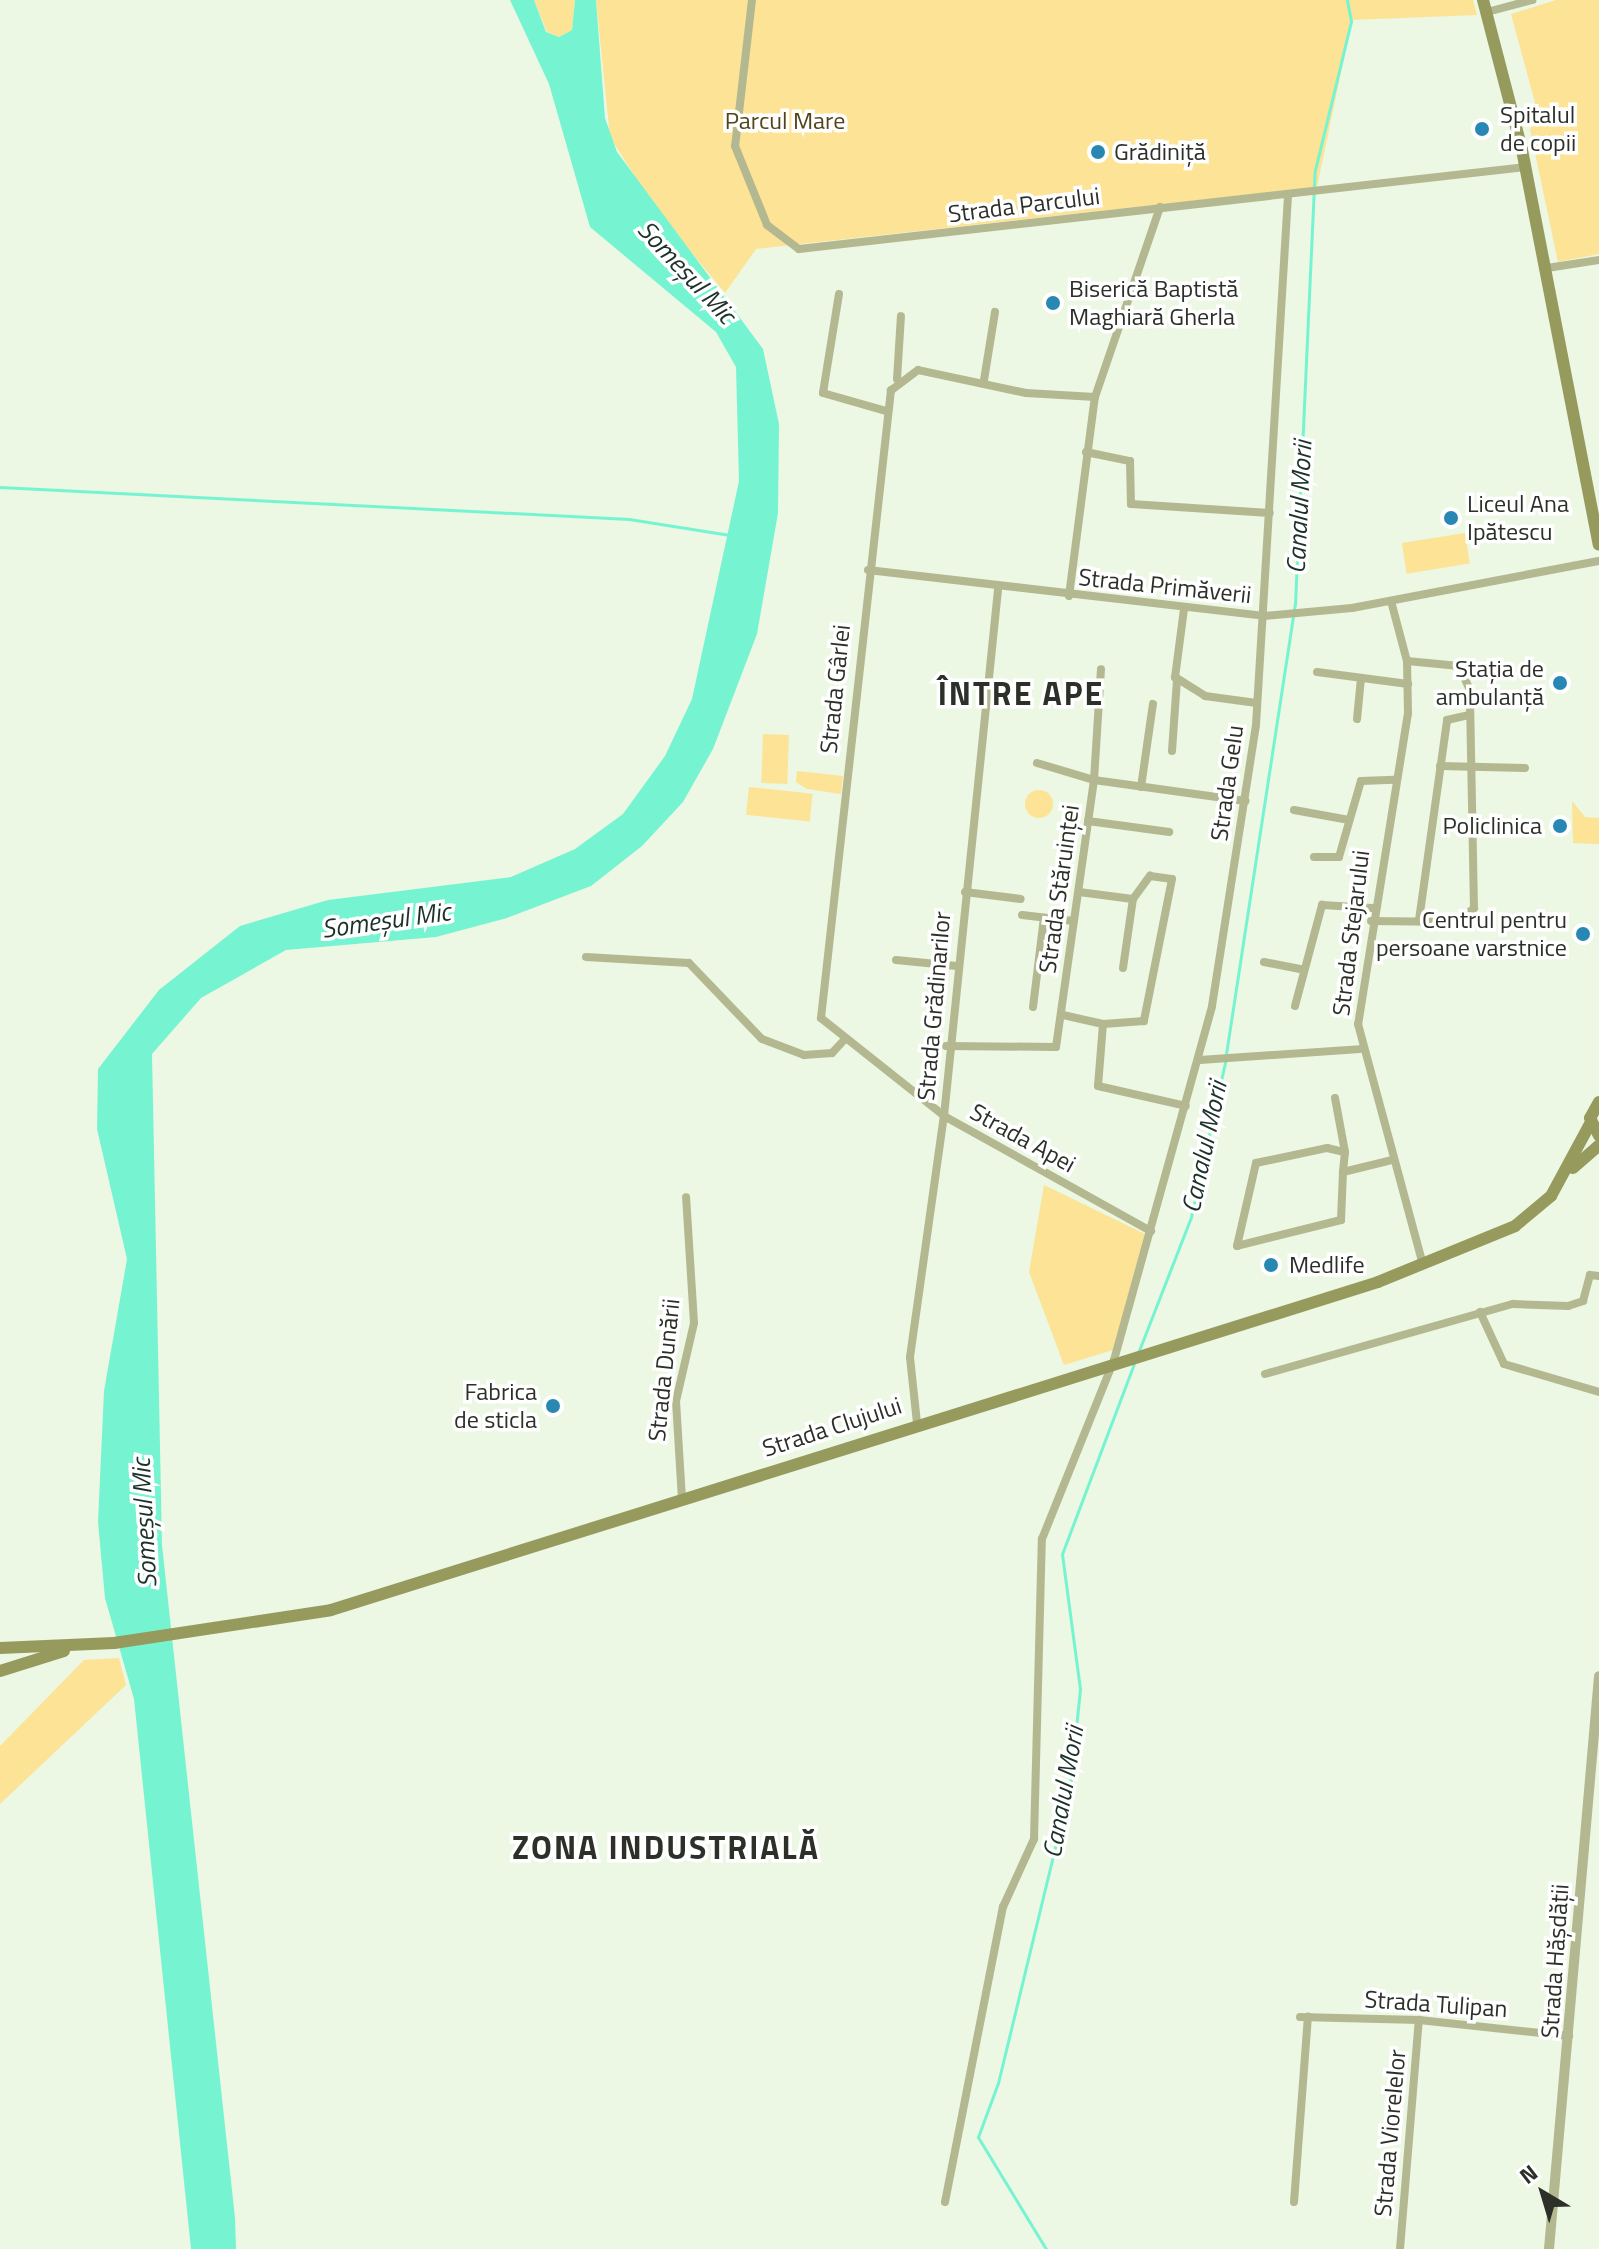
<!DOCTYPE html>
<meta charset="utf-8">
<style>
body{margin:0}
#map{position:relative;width:1599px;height:2249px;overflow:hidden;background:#ecf7e4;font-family:"Titillium Web",sans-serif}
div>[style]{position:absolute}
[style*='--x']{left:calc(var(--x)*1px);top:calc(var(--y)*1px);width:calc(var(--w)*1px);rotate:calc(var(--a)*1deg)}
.green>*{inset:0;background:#fce396;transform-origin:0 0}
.round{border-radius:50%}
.water>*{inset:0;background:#76f4d1}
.stream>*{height:3px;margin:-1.5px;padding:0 1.5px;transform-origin:1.5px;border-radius:1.5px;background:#76f4d1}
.minor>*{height:8px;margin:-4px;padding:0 4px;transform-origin:4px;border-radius:4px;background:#b4b890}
.tertiary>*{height:10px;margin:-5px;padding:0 5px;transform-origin:5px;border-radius:5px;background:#b4b890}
.secondary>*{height:12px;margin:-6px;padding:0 6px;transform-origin:6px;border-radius:6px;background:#969b5d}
.dots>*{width:22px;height:22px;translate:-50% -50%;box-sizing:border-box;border:4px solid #fff;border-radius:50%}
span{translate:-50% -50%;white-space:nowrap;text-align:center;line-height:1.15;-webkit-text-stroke:7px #fff;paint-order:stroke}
.poi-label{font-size:24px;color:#2c3029}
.left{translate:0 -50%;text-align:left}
.right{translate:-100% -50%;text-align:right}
.park-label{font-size:24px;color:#52451c}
.street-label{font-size:24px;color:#2c3029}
.water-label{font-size:26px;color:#1b312a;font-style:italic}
.district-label{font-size:32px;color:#2c3029;font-weight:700;letter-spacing:2px}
.north{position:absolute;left:1503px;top:2153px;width:80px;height:80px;-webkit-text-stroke:6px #fff;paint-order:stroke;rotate:322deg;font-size:22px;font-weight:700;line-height:32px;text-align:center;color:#2c3029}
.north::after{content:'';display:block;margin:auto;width:28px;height:36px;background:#2c3029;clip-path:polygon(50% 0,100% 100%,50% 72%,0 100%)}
</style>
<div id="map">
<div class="green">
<div style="clip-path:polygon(534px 0,575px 0,572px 30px,559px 37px,547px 32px)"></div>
<div style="clip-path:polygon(596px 0,1473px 0,1477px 15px,1352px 20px,1317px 187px,756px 249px,725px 293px,656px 210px,610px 137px)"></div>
<div style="clip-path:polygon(1556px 0,1599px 0,1599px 254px,1558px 262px,1530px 129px,1537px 110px,1511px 14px)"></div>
<div style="left:1465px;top:533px;width:31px;height:64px;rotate:81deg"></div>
<div style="left:763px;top:734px;width:26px;height:49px;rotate:2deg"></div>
<div style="clip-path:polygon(797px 771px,843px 776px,841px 794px,807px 789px,796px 782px)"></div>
<div style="left:749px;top:787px;width:64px;height:28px;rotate:6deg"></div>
<div class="round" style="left:1025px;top:790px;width:28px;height:28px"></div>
<div style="clip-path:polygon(1572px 801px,1585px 817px,1599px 818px,1599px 844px,1573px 843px)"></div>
<div style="clip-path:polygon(1044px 1185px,1145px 1234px,1113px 1350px,1064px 1365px,1029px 1272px)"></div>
<div style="clip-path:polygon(119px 1658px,126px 1685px,0 1804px,0 1746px,84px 1660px)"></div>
</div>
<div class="water">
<div style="clip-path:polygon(510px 0,534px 0,546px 32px,559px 37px,572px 30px,575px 0,596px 0,605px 118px,617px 152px,763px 349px,779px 424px,778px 513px,757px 634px,713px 749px,683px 802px,642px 846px,591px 886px,507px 918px,436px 937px,286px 950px,201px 998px,152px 1054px,162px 1545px,235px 2218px,236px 2249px,191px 2249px,134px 1699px,105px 1598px,98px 1522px,104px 1391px,127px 1259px,97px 1129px,98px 1069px,159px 990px,240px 926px,328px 900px,511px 877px,575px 849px,623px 814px,665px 756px,692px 699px,739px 481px,736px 367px,716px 332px,590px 227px,549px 84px)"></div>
</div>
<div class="stream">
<div style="--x:0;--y:487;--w:630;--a:2.91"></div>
<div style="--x:629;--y:519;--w:102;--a:9"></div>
<div style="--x:1226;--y:1054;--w:455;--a:-81.3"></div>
<div style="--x:1295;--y:604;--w:434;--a:-87.4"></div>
<div style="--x:1315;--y:170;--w:153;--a:-76.4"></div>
<div style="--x:1351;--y:21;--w:21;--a:-101"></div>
<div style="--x:1138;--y:1353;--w:146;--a:-68.7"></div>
<div style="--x:1191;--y:1217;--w:159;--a:-77.6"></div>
<div style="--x:1046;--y:2249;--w:131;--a:-121.3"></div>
<div style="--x:978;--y:2137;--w:58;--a:-69.7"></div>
<div style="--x:998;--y:2083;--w:306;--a:-76.4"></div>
<div style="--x:1070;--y:1786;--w:98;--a:-84.1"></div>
<div style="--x:1080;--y:1689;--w:136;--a:-97.6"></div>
<div style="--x:1062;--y:1554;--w:204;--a:-69.3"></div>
</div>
<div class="minor">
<div style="--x:752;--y:0;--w:147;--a:96.6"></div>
<div style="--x:735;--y:146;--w:85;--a:67.9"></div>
<div style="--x:767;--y:225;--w:40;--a:37"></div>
<div style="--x:799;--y:249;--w:732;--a:-6.44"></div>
<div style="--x:1487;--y:12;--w:47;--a:-14.9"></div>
<div style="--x:1547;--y:268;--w:53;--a:-8.7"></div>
<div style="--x:839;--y:294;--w:100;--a:99.2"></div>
<div style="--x:823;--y:393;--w:66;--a:15.9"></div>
<div style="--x:897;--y:379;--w:63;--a:-86.4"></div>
<div style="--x:984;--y:380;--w:69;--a:-80.8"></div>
<div style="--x:1095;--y:397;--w:69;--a:-176.7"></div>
<div style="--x:1026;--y:393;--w:110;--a:-168"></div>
<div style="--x:918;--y:370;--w:34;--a:143"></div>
<div style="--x:891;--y:390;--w:632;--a:96.36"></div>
<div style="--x:821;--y:1018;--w:157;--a:38.5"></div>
<div style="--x:944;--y:1116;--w:237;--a:29.1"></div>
<div style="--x:1086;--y:452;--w:45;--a:11.6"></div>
<div style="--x:1130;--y:461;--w:43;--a:88.7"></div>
<div style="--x:1131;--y:504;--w:139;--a:3.7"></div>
<div style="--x:868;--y:570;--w:399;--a:6.6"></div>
<div style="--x:1264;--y:616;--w:88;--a:-5.2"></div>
<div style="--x:1352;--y:608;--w:251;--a:-10.8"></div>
<div style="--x:1069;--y:596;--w:201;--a:-82.6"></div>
<div style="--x:1095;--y:397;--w:201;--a:-71.1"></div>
<div style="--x:1391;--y:601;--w:62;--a:75.1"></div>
<div style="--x:1407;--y:661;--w:52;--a:88.9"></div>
<div style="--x:1408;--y:713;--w:315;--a:99.1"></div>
<div style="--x:1358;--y:1024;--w:250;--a:74.9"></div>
<div style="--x:1184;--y:609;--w:69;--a:97.5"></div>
<div style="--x:1175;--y:677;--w:36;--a:32"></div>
<div style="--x:1205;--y:696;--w:52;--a:7.7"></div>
<div style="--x:1317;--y:672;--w:92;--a:7.5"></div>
<div style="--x:1357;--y:719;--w:41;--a:-84.4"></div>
<div style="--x:1172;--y:751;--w:72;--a:-86"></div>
<div style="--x:1037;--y:763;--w:59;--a:16.6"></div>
<div style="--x:1440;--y:766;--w:85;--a:1.3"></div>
<div style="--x:1094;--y:780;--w:111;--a:-86.4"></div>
<div style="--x:1141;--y:787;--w:84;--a:-81.8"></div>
<div style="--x:1294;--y:810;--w:56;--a:10.3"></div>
<div style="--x:1088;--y:821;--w:82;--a:7.7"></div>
<div style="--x:1314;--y:857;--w:25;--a:0"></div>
<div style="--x:1339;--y:857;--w:79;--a:-73.9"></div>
<div style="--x:1361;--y:781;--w:33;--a:-2"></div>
<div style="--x:965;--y:892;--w:56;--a:7.1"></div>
<div style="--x:1079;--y:892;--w:54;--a:7.4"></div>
<div style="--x:1133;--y:899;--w:29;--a:-54"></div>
<div style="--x:1150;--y:876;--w:22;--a:8"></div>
<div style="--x:1172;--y:879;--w:145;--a:101.2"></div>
<div style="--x:1144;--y:1021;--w:41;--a:175.8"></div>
<div style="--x:1022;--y:915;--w:52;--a:6.6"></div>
<div style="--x:1419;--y:920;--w:202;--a:-82"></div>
<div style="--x:1447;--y:720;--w:22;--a:-13"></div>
<div style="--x:1371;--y:921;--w:86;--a:0.7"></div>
<div style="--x:1457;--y:922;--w:22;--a:-39"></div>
<div style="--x:1474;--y:908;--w:218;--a:-91.1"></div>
<div style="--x:1470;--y:690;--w:26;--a:-115"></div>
<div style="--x:1459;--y:666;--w:52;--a:-174.5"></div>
<div style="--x:586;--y:957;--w:103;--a:3.3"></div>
<div style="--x:689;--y:963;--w:105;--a:46.2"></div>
<div style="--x:762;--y:1039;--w:45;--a:20.9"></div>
<div style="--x:804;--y:1055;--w:28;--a:-4"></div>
<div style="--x:832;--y:1053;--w:19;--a:-47"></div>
<div style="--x:896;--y:960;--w:61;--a:5.6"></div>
<div style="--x:1264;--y:962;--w:38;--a:11"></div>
<div style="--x:1123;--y:968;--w:70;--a:-81.8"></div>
<div style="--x:1295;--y:1006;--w:105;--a:-75"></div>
<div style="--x:1322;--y:905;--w:50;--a:3.4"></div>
<div style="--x:1033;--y:1007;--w:90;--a:-83"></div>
<div style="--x:1063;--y:1015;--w:41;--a:12.7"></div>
<div style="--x:1103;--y:1024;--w:62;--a:94.6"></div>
<div style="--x:1098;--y:1086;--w:90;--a:12.8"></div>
<div style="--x:946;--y:1046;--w:110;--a:0.5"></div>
<div style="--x:1056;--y:1047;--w:270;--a:-81.9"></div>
<div style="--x:1094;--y:780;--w:153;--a:7.9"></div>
<div style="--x:1200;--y:1060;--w:160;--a:-3.9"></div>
<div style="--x:1335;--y:1098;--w:55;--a:79.5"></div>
<div style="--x:1343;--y:1172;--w:48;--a:92.4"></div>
<div style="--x:1341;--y:1220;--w:107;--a:166"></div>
<div style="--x:1237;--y:1246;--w:85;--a:-77.1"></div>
<div style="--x:1256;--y:1163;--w:73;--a:-11.9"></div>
<div style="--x:1327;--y:1148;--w:18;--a:13"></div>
<div style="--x:1345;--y:1152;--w:20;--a:96"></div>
<div style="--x:1343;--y:1172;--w:50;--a:-13.8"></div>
<div style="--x:1480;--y:1312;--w:57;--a:65.2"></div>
<div style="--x:1504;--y:1364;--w:99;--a:16.4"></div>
<div style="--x:1265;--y:1374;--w:258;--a:-15.8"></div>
<div style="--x:1513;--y:1304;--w:55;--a:2.1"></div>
<div style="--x:1568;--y:1306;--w:16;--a:-18"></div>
<div style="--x:1583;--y:1301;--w:27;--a:-75"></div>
<div style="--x:1590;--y:1275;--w:9;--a:6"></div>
<div style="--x:917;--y:1423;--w:66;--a:-96.1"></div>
<div style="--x:910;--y:1357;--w:243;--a:-82"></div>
<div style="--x:944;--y:1116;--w:529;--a:-84.14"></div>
<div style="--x:682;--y:1499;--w:98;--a:-93.5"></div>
<div style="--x:676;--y:1401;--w:80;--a:-77"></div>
<div style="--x:694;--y:1323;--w:126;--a:-93.6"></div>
<div style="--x:1300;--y:2017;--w:119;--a:1.4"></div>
<div style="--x:1419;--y:2020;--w:151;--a:6.1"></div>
<div style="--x:945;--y:2202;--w:301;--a:-78.9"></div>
<div style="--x:1003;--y:1907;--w:75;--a:-65.5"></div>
<div style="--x:1034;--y:1839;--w:300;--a:-88.5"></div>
<div style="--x:1042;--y:1539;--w:193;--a:-68.1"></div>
<div style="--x:1114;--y:1360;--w:367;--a:-74.5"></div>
<div style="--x:1212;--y:1006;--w:284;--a:-81.1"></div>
<div style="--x:1256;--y:725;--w:530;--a:-86.54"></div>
<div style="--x:1294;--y:2202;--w:186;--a:-85.7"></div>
<div style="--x:1400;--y:2249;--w:230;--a:-85.3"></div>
</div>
<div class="tertiary">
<div style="--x:1549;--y:2249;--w:575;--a:-85.01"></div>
</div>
<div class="secondary">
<div style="--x:1483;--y:0;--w:155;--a:75.4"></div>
<div style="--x:1522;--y:150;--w:402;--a:79"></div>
<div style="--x:1599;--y:1102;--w:18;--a:119"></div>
<div style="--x:1590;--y:1118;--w:20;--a:63"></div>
<div style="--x:1573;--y:1168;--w:35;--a:-41"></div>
<div style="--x:0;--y:1648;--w:114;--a:-2.5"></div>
<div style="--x:114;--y:1643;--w:219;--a:-8.6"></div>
<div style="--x:331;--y:1610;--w:1097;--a:-17.39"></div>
<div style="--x:1378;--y:1282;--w:148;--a:-22.2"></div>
<div style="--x:1515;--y:1226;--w:47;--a:-39.8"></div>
<div style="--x:1551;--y:1196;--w:82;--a:-61.6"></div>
<div style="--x:0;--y:1671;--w:67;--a:-17.4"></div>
</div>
<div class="dots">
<div style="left:1482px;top:129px;background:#2888b3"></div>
<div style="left:1098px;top:152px;background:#2888b3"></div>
<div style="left:1053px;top:303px;background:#2888b3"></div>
<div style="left:1451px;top:518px;background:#2888b3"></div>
<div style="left:1560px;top:683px;background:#2888b3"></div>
<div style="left:1560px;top:826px;background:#2888b3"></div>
<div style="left:1583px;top:934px;background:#2888b3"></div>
<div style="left:1271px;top:1265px;background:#2888b3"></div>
<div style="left:553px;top:1406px;background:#2888b3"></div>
</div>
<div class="poi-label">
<span class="left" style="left:1500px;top:129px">Spitalul<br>de copii</span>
<span class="left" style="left:1114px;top:152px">Grădiniță</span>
<span class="left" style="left:1069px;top:303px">Biserică Baptistă<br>Maghiară Gherla</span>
<span class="left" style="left:1467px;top:518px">Liceul Ana<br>Ipătescu</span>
<span class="right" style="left:1544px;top:683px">Stația de<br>ambulanță</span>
<span class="right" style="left:1542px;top:826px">Policlinica</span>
<span class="right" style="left:1567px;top:934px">Centrul pentru<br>persoane varstnice</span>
<span class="left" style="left:1289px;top:1265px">Medlife</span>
<span class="right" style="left:537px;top:1406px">Fabrica<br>de sticla</span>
</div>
<div class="park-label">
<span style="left:785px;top:121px">Parcul Mare</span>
</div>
<div class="street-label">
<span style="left:1024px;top:205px;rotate:-7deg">Strada Parcului</span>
<span style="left:1165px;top:586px;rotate:6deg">Strada Primăverii</span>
<span style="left:835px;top:689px;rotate:-84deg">Strada Gârlei</span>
<span style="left:1227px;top:783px;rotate:-82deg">Strada Gelu</span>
<span style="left:1059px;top:889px;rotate:-82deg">Strada Stăruinței</span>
<span style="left:1351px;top:933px;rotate:-83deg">Strada Stejarului</span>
<span style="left:934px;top:1006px;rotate:-85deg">Strada Grădinarilor</span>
<span style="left:1023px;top:1138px;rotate:29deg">Strada Apei</span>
<span style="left:664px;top:1370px;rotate:-84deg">Strada Dunării</span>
<span style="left:832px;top:1427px;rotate:-18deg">Strada Clujului</span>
<span style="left:1555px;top:1961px;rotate:-86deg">Strada Hășdății</span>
<span style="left:1436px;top:2004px;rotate:4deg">Strada Tulipan</span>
<span style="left:1390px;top:2133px;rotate:-85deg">Strada Viorelelor</span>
</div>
<div class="water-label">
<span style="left:687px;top:272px;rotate:47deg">Someșul Mic</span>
<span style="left:1299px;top:507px;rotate:-87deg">Canalul Morii</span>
<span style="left:386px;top:920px;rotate:-8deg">Someșul Mic</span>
<span style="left:1204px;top:1147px;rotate:-78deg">Canalul Morii</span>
<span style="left:144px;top:1523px;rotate:-93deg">Someșul Mic</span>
<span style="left:1063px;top:1792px;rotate:-80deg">Canalul Morii</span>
</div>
<div class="district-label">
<span style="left:1021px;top:693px">ÎNTRE APE</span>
<span style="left:666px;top:1847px">ZONA INDUSTRIALĂ</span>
</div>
<div class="north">N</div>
</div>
